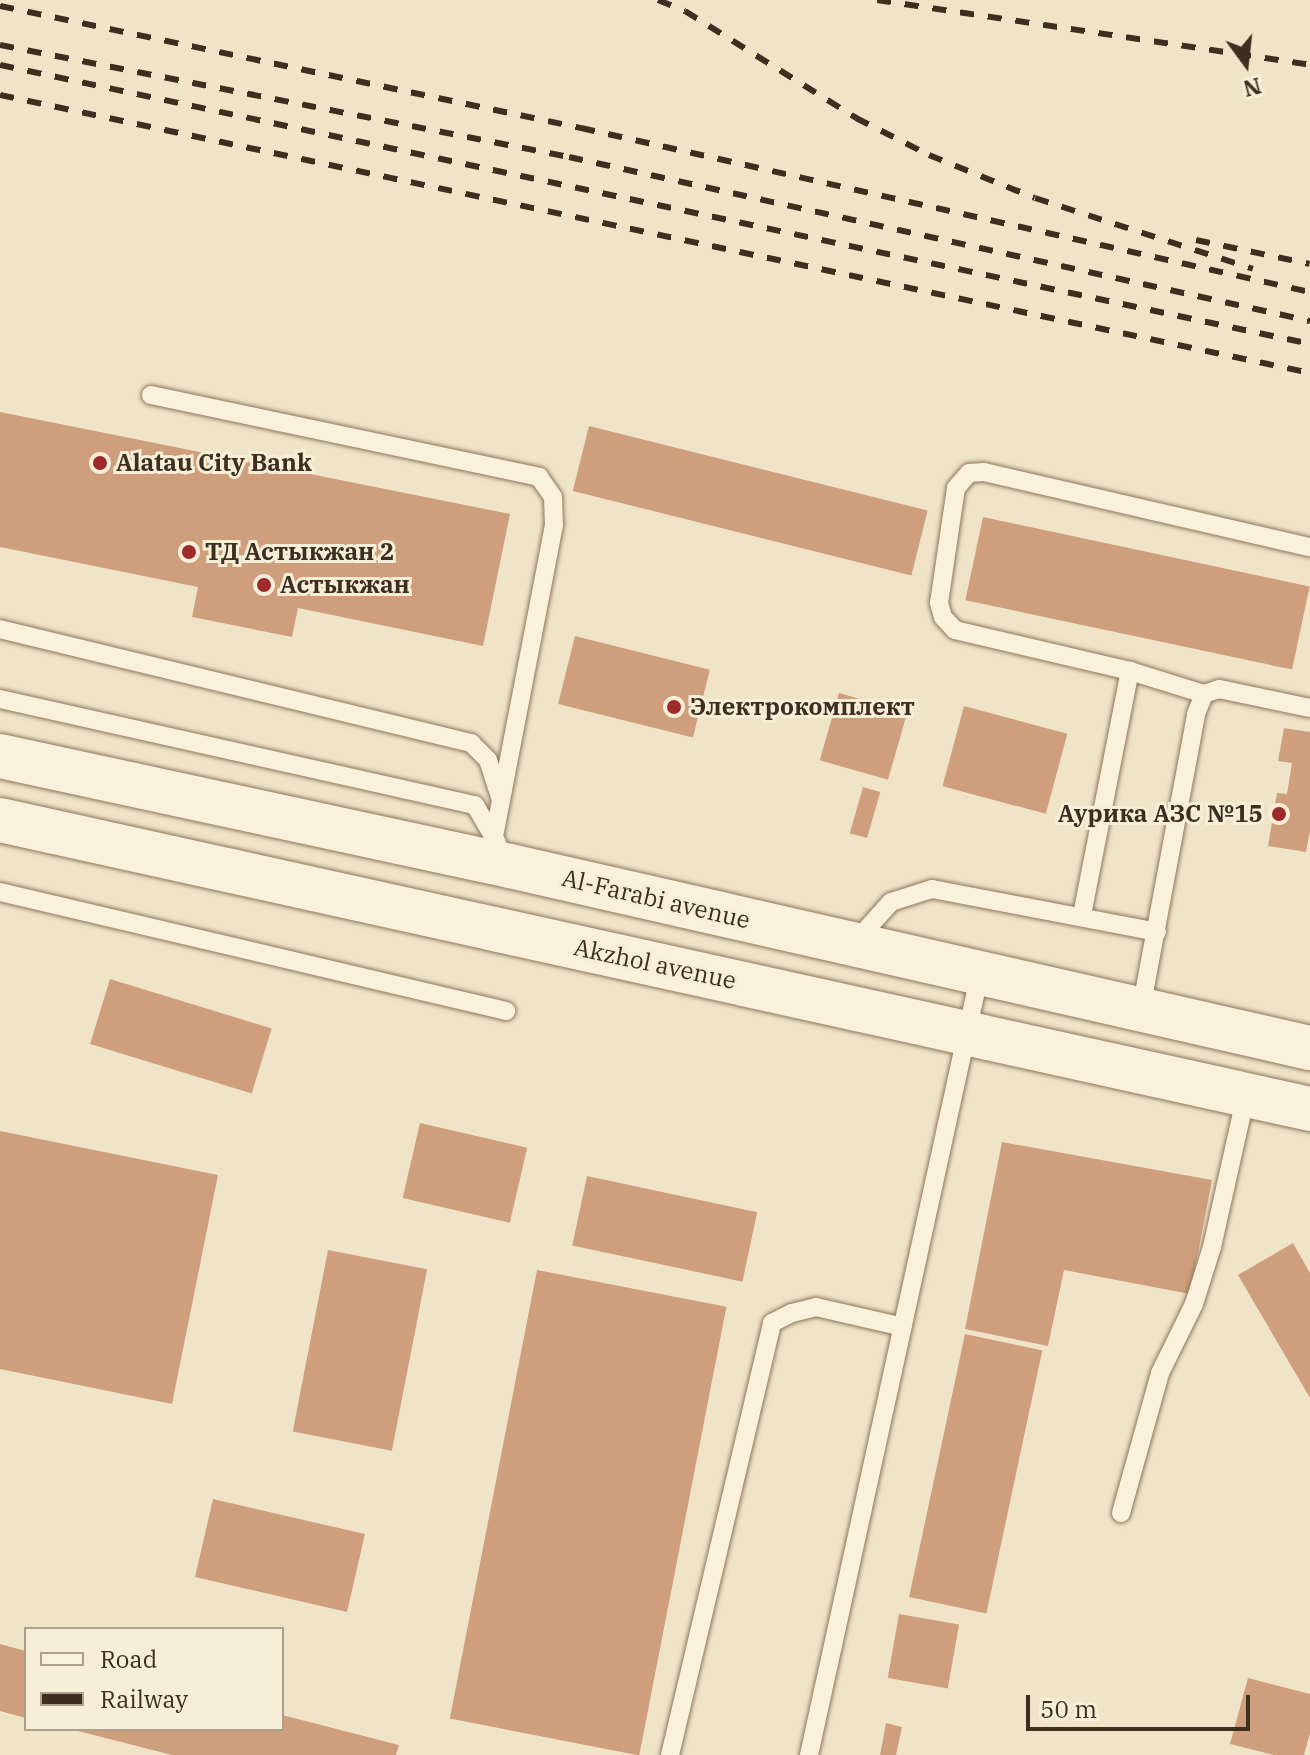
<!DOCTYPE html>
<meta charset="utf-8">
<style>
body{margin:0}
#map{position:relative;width:1310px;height:1755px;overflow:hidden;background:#f0e4c8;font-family:"IBM Plex Serif",serif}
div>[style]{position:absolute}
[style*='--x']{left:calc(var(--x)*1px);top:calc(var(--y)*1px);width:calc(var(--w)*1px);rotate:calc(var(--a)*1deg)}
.building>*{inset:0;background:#cf9f7d;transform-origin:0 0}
.roads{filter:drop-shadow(0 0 2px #8d765c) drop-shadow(0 0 2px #8d765c)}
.service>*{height:18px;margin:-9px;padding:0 9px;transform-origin:9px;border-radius:9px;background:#faf1dc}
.secondary>*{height:44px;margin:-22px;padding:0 22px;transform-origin:22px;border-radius:22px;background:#faf1dc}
.rail>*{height:6px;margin-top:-3px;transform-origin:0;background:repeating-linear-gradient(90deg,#3d2e20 0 14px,transparent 0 28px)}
.dots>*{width:22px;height:22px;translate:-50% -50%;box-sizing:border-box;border:4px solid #f7eed8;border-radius:50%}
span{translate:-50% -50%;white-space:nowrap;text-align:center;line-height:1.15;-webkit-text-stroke:6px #f7eed8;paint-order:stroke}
.poi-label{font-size:24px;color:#3d2e20;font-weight:700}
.left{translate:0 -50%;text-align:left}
.right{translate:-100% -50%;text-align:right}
.street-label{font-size:24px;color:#3d2e20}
.legend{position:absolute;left:24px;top:1627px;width:260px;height:104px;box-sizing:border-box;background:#f7eed8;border:2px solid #ada18e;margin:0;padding:10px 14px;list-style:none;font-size:24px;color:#3d2e20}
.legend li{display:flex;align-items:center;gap:16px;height:40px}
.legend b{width:40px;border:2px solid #ada18e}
.north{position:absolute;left:1206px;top:24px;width:80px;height:80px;-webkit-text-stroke:6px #f7eed8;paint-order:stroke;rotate:165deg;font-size:22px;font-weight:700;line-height:32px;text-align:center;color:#3d2e20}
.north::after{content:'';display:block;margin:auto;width:28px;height:36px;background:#3d2e20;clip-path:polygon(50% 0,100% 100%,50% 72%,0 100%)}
.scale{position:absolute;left:1026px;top:1695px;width:224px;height:36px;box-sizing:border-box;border:4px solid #3d2e20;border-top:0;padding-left:10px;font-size:24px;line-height:28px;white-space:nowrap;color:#3d2e20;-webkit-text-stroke:6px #f7eed8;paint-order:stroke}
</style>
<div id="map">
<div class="building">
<div style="clip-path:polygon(0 412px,510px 514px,483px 646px,298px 608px,292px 637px,192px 617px,198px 587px,0 547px)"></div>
<div style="left:589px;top:426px;width:349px;height:67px;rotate:14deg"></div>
<div style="left:983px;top:517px;width:334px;height:85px;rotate:12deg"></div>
<div style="left:575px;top:636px;width:139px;height:70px;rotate:14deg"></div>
<div style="left:839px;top:693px;width:71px;height:70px;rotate:16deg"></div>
<div style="left:964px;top:706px;width:107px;height:83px;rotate:15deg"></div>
<div style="clip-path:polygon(1284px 728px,1310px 732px,1310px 831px,1306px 852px,1268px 846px,1277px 793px,1287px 794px,1292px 763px,1278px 761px)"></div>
<div style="left:863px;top:787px;width:18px;height:48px;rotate:16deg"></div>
<div style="left:110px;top:979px;width:169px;height:68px;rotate:17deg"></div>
<div style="left:420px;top:1123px;width:110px;height:77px;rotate:13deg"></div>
<div style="clip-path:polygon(0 1131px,218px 1175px,172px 1404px,0 1369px)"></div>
<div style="clip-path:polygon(1002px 1142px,1212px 1180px,1190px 1294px,1064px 1270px,1048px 1346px,965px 1329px)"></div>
<div style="left:587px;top:1176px;width:174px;height:71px;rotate:12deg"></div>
<div style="clip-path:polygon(1293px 1243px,1310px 1273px,1310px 1398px,1238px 1275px)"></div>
<div style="left:328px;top:1250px;width:101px;height:185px;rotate:11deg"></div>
<div style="left:537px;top:1270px;width:193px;height:457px;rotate:11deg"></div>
<div style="left:965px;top:1334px;width:79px;height:269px;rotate:12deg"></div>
<div style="left:213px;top:1499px;width:156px;height:80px;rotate:13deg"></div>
<div style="left:899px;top:1614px;width:61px;height:65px;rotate:10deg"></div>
<div style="clip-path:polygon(0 1644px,26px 1651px,26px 1718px,0 1711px)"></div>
<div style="clip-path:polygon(1248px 1678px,1310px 1694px,1310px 1733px,1304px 1755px,1274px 1755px,1230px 1744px)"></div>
<div style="clip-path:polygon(282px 1715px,399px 1745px,396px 1755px,172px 1755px,74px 1730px,282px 1729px)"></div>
<div style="clip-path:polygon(886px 1723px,902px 1727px,896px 1755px,880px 1755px)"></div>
</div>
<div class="roads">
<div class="service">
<div style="--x:151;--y:395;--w:397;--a:11.9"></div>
<div style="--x:539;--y:477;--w:24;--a:55"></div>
<div style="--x:553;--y:497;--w:28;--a:88"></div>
<div style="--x:554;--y:525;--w:319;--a:100.9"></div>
<div style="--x:0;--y:629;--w:485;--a:13.6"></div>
<div style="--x:471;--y:743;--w:24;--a:45"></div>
<div style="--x:488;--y:760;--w:40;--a:72"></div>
<div style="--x:1204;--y:694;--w:77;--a:-162.7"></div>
<div style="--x:1130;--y:671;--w:180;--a:-166.8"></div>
<div style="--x:955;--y:630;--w:18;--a:-133"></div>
<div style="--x:943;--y:617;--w:15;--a:-106"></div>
<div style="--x:939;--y:603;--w:116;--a:-81.6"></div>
<div style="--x:956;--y:488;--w:20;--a:-49"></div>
<div style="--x:969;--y:473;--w:15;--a:-4"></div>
<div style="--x:984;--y:472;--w:335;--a:13"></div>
<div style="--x:0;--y:699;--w:487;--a:12.6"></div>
<div style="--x:475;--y:805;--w:44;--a:59.9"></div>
<div style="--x:0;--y:892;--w:520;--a:13.23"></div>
<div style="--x:1082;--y:915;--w:249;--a:-78.9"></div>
<div style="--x:855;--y:942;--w:54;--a:-48"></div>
<div style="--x:891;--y:902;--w:43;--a:-17.6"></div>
<div style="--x:932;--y:889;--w:229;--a:10.8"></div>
<div style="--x:1141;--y:1009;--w:300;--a:-79.4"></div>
<div style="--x:1196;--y:714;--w:22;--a:-68"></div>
<div style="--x:1204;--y:694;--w:16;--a:-18"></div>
<div style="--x:1219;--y:689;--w:93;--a:11.8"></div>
<div style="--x:1121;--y:1513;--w:145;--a:-74.4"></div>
<div style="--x:1160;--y:1373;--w:77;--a:-63.8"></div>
<div style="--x:1194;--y:1304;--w:60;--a:-72.5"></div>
<div style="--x:1212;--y:1247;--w:156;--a:-77.4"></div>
<div style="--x:670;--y:1755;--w:444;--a:-76.7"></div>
<div style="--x:772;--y:1323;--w:22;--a:-27"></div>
<div style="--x:792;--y:1313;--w:25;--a:-14"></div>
<div style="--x:816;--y:1307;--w:89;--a:12.9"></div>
<div style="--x:809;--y:1755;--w:800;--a:-77.67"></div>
</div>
<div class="secondary">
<div style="--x:0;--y:756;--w:522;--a:12.17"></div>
<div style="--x:510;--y:866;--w:820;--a:12.82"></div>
<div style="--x:0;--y:820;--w:1341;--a:12.44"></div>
</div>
</div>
<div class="rail">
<div style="--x:658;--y:0;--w:29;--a:22"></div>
<div style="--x:685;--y:11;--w:202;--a:32"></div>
<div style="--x:856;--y:118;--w:82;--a:26.9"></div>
<div style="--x:929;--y:155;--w:114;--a:22.1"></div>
<div style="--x:1035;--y:198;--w:229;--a:18"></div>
<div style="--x:877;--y:0;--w:438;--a:8.5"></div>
<div style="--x:0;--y:6;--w:594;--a:11.86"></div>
<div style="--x:581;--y:128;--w:747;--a:12.68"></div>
<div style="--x:0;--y:45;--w:580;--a:11.14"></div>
<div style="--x:569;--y:157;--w:759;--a:12.48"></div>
<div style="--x:0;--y:65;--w:1339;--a:12.02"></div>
<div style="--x:0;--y:95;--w:1339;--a:11.98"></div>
<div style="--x:1196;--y:240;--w:116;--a:11.9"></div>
</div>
<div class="dots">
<div style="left:100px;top:463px;background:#9e2a2b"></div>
<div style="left:189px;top:552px;background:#9e2a2b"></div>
<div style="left:264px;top:585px;background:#9e2a2b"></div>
<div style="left:674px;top:707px;background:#9e2a2b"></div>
<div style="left:1279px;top:814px;background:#9e2a2b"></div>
</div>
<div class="poi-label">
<span class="left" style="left:116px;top:463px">Alatau City Bank</span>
<span class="left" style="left:205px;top:552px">ТД Астыкжан 2</span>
<span class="left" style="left:280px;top:585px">Астыкжан</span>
<span class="left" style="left:690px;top:707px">Электрокомплект</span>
<span class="right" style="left:1263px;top:814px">Аурика АЗС №15</span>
</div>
<div class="street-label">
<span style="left:656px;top:899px;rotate:13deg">Al-Farabi avenue</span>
<span style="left:655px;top:964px;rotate:12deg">Akzhol avenue</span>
</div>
<ul class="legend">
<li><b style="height:10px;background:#faf1dc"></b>Road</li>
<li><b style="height:10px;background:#3d2e20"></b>Railway</li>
</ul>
<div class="north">N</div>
<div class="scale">50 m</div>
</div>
